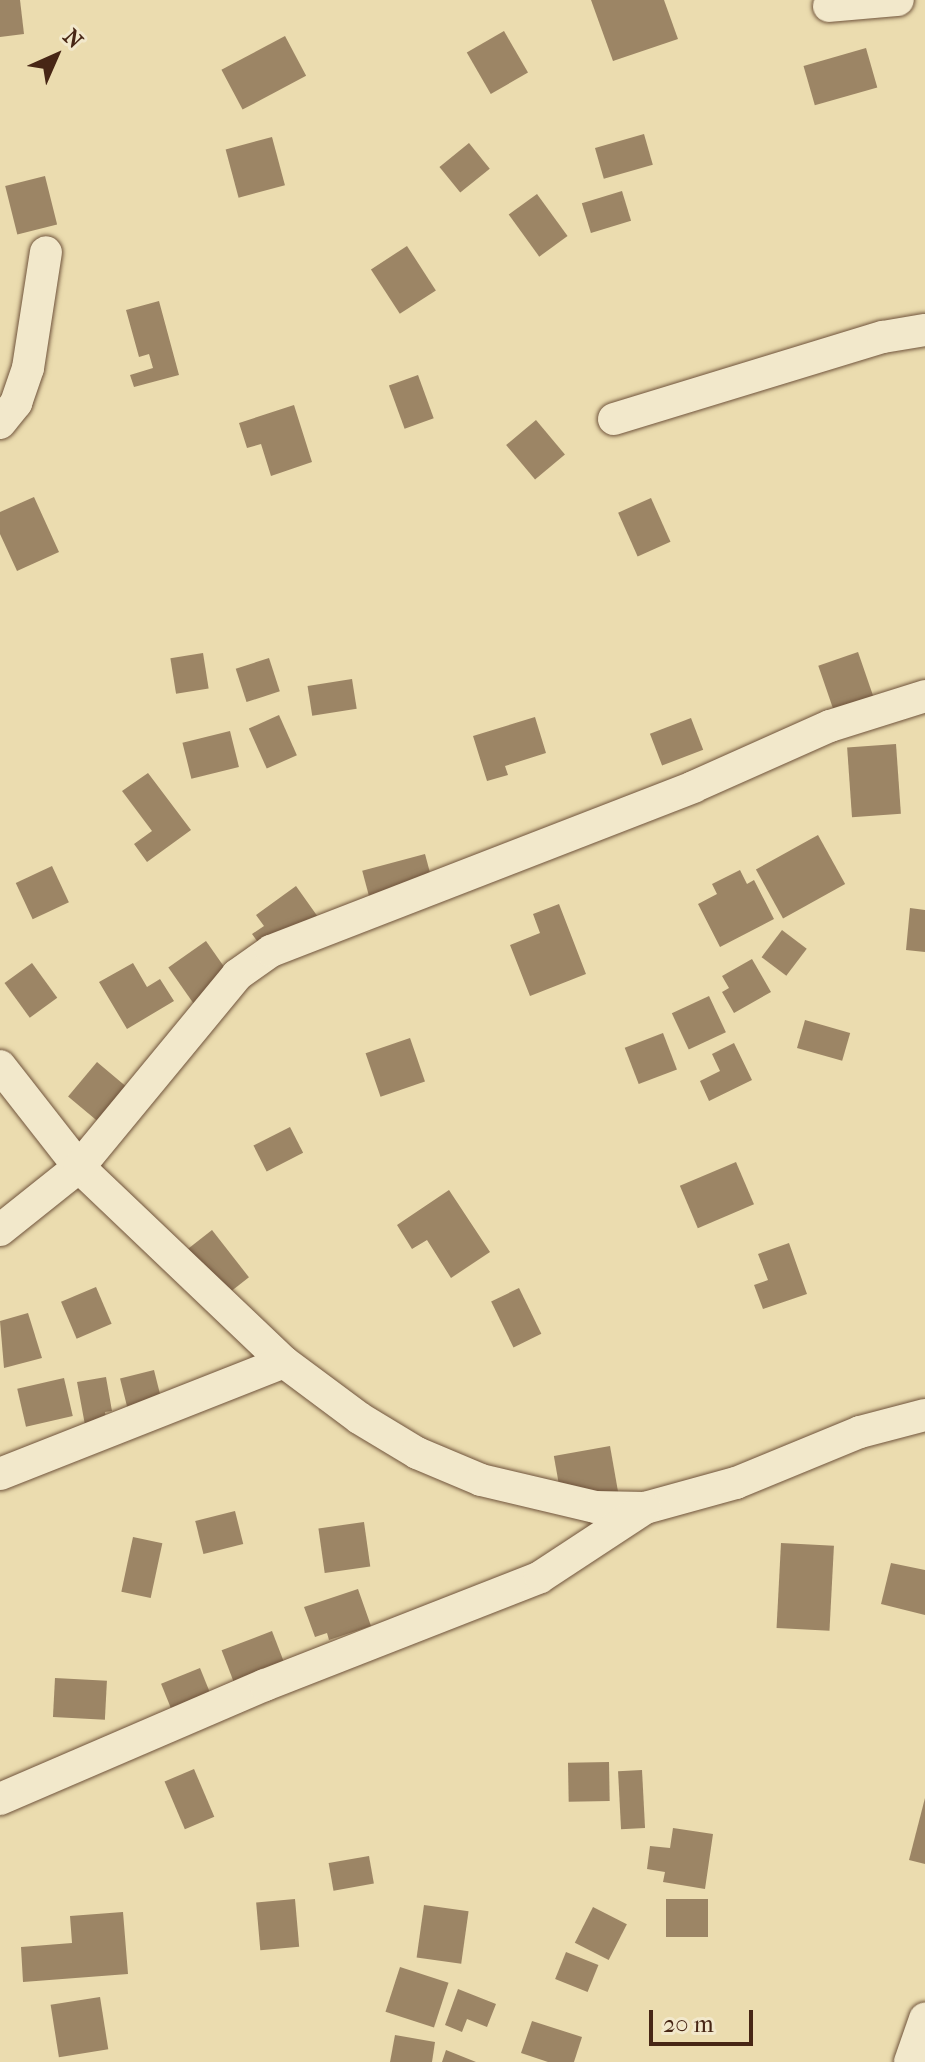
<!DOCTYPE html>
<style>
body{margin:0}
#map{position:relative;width:925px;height:2062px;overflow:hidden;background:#ebdcaf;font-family:"IM FELL French Canon",serif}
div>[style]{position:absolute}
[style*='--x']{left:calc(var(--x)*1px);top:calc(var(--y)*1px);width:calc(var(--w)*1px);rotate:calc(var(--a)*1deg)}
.building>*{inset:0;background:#9c8565;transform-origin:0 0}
.roads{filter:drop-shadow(0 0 2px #70543c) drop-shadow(0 0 2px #70543c)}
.street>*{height:32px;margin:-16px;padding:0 16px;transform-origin:16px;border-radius:16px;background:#f2e8cb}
span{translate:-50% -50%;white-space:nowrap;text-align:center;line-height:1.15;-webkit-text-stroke:6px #f2e8cb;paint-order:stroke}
.north{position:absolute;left:16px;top:16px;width:80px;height:80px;-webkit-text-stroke:6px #f2e8cb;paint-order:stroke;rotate:45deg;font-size:22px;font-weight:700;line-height:32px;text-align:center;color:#472615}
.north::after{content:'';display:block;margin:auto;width:28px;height:36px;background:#472615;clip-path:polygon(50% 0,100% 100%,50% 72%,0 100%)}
.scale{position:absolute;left:649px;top:2010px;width:104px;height:36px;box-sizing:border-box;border:4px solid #472615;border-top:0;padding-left:10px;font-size:24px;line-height:28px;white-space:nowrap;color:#472615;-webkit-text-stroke:6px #f2e8cb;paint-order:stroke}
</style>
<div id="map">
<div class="building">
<div style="clip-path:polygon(0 0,20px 0,24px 34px,0 37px)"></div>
<div style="clip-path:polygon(591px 0,664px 0,678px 39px,613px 61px)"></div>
<div style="left:504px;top:31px;width:48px;height:43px;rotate:60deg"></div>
<div style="left:285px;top:36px;width:45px;height:72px;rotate:62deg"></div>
<div style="left:866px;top:48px;width:41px;height:65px;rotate:74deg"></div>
<div style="left:644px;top:134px;width:32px;height:51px;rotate:74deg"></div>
<div style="left:272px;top:137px;width:50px;height:48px;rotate:75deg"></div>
<div style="left:469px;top:143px;width:33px;height:38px;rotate:51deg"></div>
<div style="left:45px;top:176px;width:50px;height:41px;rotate:76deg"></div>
<div style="left:622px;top:191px;width:31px;height:42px;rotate:73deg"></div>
<div style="left:537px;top:194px;width:52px;height:35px;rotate:54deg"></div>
<div style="left:407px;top:246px;width:53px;height:43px;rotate:57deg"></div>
<div style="clip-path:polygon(159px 301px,179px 375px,134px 387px,130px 375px,153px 368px,149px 354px,139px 357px,126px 310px)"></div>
<div style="left:418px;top:375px;width:46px;height:31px;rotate:70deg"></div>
<div style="clip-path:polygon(294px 405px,312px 462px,271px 476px,261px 444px,247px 448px,239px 423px)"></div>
<div style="left:536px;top:420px;width:45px;height:39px;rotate:50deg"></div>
<div style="clip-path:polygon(34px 497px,59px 552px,17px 571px,0 534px,0 512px)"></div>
<div style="left:651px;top:498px;width:48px;height:36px;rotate:66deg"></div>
<div style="left:858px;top:652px;width:54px;height:42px;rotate:71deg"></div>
<div style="left:203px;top:653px;width:36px;height:33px;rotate:81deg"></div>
<div style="left:269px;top:658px;width:35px;height:35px;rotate:72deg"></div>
<div style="left:352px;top:679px;width:30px;height:45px;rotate:81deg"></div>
<div style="left:279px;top:715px;width:44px;height:33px;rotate:66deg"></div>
<div style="clip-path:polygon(535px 717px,546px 753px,505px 766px,508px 775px,487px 781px,473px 736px)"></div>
<div style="left:691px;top:718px;width:34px;height:44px;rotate:69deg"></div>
<div style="left:230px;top:731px;width:37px;height:49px;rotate:76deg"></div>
<div style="left:896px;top:744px;width:70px;height:49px;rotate:86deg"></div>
<div style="clip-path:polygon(148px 773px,191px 830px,147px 862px,134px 844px,152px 831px,122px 791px)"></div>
<div style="left:818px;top:835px;width:56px;height:71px;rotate:61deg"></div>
<div style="left:425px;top:854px;width:43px;height:65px;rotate:75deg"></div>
<div style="left:52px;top:866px;width:40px;height:40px;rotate:65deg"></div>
<div style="clip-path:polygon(740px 870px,747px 884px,754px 880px,774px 919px,720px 947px,698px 904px,717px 894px,712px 884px)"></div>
<div style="clip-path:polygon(296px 886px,318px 917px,267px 955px,252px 934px,264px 926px,256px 915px)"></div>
<div style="clip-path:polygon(559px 904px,586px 974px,530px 996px,510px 945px,540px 933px,533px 914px)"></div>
<div style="clip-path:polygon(910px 908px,925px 910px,925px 952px,906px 950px)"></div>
<div style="left:782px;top:930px;width:31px;height:34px;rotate:37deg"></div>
<div style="left:206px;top:941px;width:44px;height:46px;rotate:55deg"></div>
<div style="clip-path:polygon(752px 959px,771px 992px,734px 1013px,722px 992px,729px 988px,722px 976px)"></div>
<div style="left:32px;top:963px;width:43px;height:34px;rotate:54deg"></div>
<div style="clip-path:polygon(133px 963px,147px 987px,160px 979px,174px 1001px,127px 1029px,99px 982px)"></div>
<div style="left:709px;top:996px;width:40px;height:41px;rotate:65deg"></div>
<div style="left:805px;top:1020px;width:47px;height:29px;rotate:16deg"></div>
<div style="left:663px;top:1033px;width:39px;height:41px;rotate:69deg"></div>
<div style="left:410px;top:1038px;width:46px;height:47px;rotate:71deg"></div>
<div style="clip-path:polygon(734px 1043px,752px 1080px,709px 1101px,700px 1081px,720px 1071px,712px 1054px)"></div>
<div style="left:97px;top:1062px;width:43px;height:45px;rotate:40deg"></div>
<div style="left:290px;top:1127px;width:29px;height:41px;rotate:63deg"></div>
<div style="left:736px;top:1162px;width:46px;height:61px;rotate:67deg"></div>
<div style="clip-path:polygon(449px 1190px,490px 1252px,451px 1278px,427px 1240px,412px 1249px,397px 1225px)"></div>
<div style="left:212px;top:1230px;width:60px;height:38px;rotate:52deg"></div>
<div style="clip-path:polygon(789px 1243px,807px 1294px,763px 1309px,754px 1285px,768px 1280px,758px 1254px)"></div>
<div style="left:96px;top:1287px;width:40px;height:38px;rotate:67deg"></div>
<div style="left:519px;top:1288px;width:51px;height:31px;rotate:64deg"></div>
<div style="clip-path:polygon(28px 1313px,42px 1358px,4px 1368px,0 1321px)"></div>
<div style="left:154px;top:1370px;width:38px;height:35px;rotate:76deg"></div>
<div style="clip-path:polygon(106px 1377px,112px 1411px,105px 1412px,106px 1421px,85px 1425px,77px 1382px)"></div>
<div style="left:64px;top:1378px;width:39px;height:48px;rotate:77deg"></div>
<div style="left:610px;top:1446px;width:56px;height:57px;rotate:80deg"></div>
<div style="left:235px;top:1511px;width:34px;height:41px;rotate:76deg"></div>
<div style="left:364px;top:1522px;width:45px;height:46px;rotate:82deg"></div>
<div style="left:133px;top:1537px;width:30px;height:56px;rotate:12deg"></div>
<div style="left:781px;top:1543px;width:53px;height:85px;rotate:3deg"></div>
<div style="clip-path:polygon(891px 1563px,925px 1570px,925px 1615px,881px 1604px)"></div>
<div style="clip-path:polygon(358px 1589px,371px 1626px,329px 1640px,327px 1633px,315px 1637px,304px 1607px)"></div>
<div style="left:272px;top:1631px;width:40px;height:54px;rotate:69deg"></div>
<div style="left:200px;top:1668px;width:35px;height:42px;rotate:68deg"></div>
<div style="left:55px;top:1678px;width:52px;height:39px;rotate:3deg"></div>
<div style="left:609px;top:1762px;width:39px;height:41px;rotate:89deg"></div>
<div style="left:194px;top:1769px;width:52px;height:32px;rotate:67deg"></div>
<div style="left:642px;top:1770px;width:58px;height:24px;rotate:87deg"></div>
<div style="clip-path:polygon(925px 1798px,925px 1864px,909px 1860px)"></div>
<div style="clip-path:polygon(673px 1828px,713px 1834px,705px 1889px,663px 1882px,665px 1872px,647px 1869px,650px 1846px,670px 1848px)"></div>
<div style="left:369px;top:1856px;width:28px;height:41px;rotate:80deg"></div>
<div style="left:295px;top:1899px;width:48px;height:39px;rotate:85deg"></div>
<div style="left:708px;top:1899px;width:38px;height:42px;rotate:90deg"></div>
<div style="left:424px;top:1905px;width:45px;height:53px;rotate:8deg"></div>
<div style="left:593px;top:1907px;width:38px;height:40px;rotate:27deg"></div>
<div style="clip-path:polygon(123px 1912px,128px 1974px,23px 1982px,21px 1947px,72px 1943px,70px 1916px)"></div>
<div style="left:566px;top:1952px;width:35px;height:29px;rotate:22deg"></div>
<div style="left:400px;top:1967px;width:51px;height:47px;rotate:18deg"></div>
<div style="clip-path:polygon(458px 1989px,496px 2004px,487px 2027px,467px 2019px,462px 2032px,445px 2025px)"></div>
<div style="left:100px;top:1997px;width:53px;height:50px;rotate:81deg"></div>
<div style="clip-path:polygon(532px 2021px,582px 2037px,574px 2062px,548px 2062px,521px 2053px)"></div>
<div style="clip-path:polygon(395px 2035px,435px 2042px,432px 2062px,390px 2062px)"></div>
<div style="clip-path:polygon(446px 2050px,476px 2062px,442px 2062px)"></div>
</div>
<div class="roads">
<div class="street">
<div style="--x:829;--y:6;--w:69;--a:-5"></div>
<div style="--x:614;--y:419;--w:281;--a:-17"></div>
<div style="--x:883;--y:337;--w:43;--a:-9.5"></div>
<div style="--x:0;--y:423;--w:26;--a:-51"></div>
<div style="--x:16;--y:403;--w:37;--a:-71"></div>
<div style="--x:28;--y:368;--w:117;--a:-81.2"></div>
<div style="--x:0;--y:1066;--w:128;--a:52"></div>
<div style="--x:79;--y:1167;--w:283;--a:43.6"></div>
<div style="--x:284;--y:1362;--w:94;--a:36.7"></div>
<div style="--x:359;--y:1418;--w:68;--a:31.1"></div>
<div style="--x:417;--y:1453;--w:69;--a:22.9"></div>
<div style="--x:481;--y:1480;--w:117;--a:13.3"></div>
<div style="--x:595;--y:1507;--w:50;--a:1.1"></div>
<div style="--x:645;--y:1508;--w:94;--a:-15.4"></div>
<div style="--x:736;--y:1483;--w:134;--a:-22.4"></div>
<div style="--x:860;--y:1432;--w:67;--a:-14.7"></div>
<div style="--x:0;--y:1230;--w:101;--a:-38.6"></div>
<div style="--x:79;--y:1167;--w:249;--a:-50.5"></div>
<div style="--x:237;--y:975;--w:42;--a:-35.2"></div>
<div style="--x:271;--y:951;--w:453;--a:-21.2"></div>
<div style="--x:693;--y:787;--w:150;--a:-24"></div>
<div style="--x:830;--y:726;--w:100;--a:-17.5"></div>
<div style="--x:0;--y:1474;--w:305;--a:-21.5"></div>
<div style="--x:0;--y:1799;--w:288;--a:-23.3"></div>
<div style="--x:265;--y:1685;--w:295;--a:-21.4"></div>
<div style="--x:540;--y:1577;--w:126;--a:-33.3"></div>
<div style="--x:910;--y:2062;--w:46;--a:-70.8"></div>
</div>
</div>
<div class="north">N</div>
<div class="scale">20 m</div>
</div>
